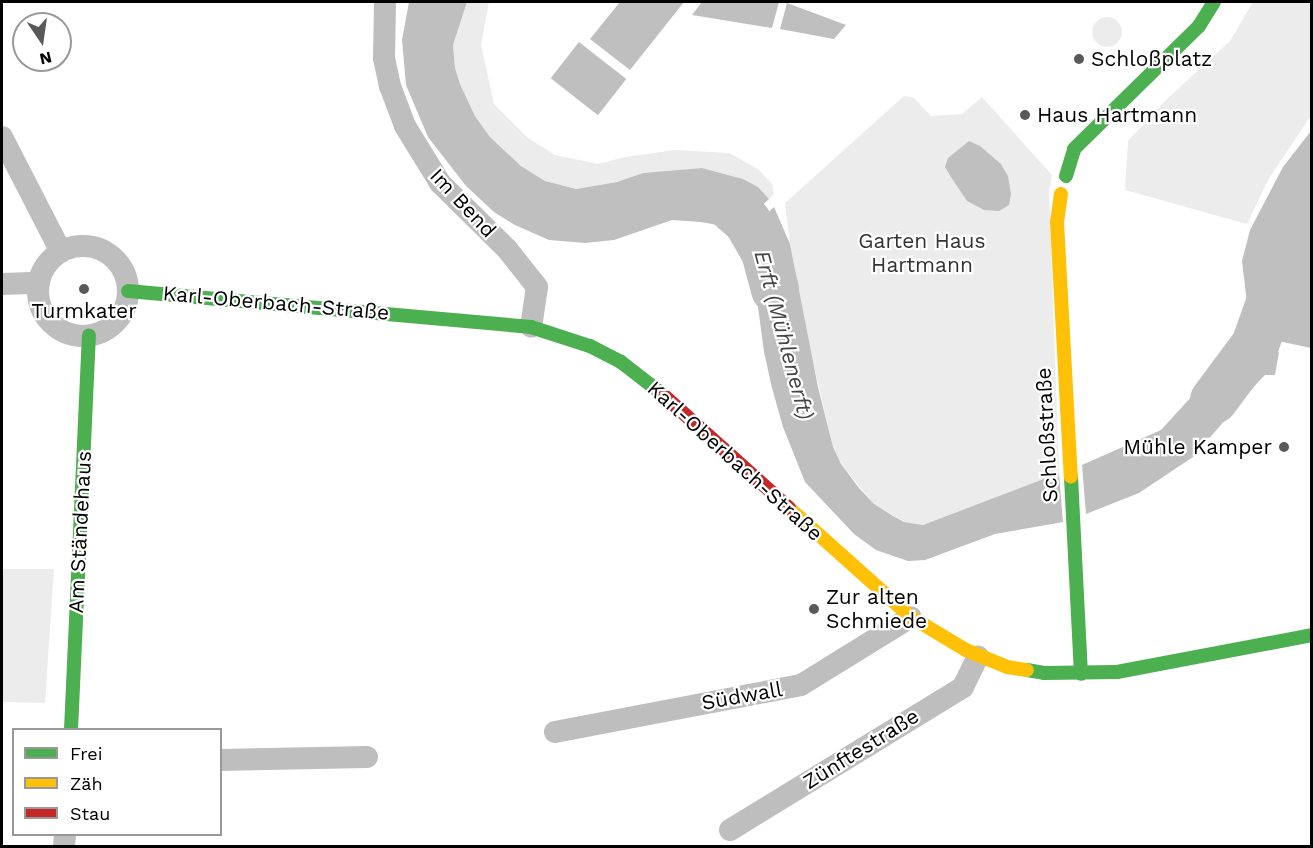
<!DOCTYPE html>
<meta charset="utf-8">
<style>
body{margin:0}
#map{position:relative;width:1313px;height:848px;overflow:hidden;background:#fff;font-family:"Work Sans",sans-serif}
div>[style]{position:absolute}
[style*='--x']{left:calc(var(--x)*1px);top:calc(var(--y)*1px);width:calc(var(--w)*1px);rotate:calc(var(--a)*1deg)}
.green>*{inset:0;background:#ececec}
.round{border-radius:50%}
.water>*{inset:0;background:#bfbfbf;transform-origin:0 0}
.river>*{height:48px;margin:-24px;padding:0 24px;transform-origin:24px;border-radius:24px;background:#bfbfbf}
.street>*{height:22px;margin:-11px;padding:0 11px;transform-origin:11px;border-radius:11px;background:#bebebe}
.street>.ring{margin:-11px;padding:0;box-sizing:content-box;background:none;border:22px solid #bebebe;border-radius:50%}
.fast>*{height:14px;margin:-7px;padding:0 7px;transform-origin:7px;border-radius:7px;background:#4caf50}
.slow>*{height:14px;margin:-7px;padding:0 7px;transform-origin:7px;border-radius:7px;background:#ffc107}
.jam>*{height:14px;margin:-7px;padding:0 7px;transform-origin:7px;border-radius:7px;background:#c62828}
.dots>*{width:16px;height:16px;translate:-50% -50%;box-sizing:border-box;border:3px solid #fff;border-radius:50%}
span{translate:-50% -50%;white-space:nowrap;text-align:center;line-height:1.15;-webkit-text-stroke:4.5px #fff;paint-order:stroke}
.poi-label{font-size:21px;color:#000}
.left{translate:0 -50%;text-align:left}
.right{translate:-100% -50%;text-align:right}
.street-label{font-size:21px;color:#000}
.park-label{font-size:21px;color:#333}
.water-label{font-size:22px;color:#444;font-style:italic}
.frame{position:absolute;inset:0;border:3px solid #000;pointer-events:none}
.legend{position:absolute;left:12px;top:728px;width:210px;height:108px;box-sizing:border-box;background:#fff;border:2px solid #999;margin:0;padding:8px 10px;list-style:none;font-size:18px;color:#000}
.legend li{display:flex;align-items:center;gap:12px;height:30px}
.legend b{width:30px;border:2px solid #999}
.north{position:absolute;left:12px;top:12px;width:60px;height:60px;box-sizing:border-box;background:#fff;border:2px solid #999;border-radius:50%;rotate:167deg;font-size:16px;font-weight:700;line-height:24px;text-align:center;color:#000}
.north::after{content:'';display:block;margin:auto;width:21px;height:27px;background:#595959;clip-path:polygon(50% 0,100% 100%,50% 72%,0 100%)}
</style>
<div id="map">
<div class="green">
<div style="clip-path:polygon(467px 2px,489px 2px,481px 45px,494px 104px,528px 138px,555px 155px,598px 164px,625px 157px,675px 150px,729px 153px,758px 169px,772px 184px,774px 194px,769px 199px,758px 187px,743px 179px,702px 168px,643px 173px,617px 182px,576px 189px,545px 181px,521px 166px,490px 137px,475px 116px,460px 84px,455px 68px,453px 45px)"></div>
<div style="clip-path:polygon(1253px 2px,1311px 2px,1312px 114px,1268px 180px,1247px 224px,1125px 190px,1128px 141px,1168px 98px,1230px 41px)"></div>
<div class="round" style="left:1092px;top:17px;width:30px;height:30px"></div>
<div style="clip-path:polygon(904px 96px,914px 98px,931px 116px,962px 114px,982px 97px,1052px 175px,1049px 191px,1059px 473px,923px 525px,904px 522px,874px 504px,841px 464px,833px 447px,811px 353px,790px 244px,785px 203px)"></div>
<div style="clip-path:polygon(2px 569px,54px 569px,45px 703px,2px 702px)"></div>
</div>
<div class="water">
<div style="clip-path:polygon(409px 2px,467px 2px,453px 45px,455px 68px,460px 84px,475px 116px,490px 137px,521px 166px,545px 181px,576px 189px,617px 182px,643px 173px,702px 168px,743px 179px,758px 187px,769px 199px,732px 233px,715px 223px,672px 220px,614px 240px,585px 243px,549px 240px,515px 225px,494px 212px,466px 186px,428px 137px,406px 85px,402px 40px)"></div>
<div style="clip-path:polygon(620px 2px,684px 2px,630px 70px,590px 39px)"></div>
<div style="clip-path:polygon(702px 2px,779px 2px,772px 28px,692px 15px)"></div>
<div style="clip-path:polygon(787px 3px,846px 25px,834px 39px,780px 29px)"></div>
<div style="left:579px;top:42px;width:60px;height:46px;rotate:38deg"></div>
<div style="clip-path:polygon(1311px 131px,1311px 348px,1235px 332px,1247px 303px,1242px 261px,1250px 230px,1283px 167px)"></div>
<div style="clip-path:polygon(969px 141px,980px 146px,1001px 164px,1008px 176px,1011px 194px,1009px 205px,999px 211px,984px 210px,967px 201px,951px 177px,945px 167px,948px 158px)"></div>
<div style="clip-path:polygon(774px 207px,790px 244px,818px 387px,833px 447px,841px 464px,859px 488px,874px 504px,893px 516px,904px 522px,923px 525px,1059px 473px,1063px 522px,995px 534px,925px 560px,908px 561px,876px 550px,854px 534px,805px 482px,783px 427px,772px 388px,764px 352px,754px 277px,739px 240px)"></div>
<div style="clip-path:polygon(1234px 343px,1279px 352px,1275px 375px,1265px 375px,1259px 381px,1193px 457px,1139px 493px,1086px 514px,1082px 465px,1161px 430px,1214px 372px)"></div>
</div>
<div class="river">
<div style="--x:686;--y:195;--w:40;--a:10"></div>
<div style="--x:725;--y:202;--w:29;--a:41"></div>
<div style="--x:747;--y:221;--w:36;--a:60"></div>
<div style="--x:765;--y:252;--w:39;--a:75"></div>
<div style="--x:1214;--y:400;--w:69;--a:-53.3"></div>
<div style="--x:1255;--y:345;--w:45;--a:-70.3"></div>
<div style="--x:1270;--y:303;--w:95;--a:-63.7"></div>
</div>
<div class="street">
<div style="--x:385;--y:2;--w:56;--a:91"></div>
<div style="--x:384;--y:58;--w:29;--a:78"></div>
<div style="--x:390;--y:86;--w:43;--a:69.4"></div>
<div style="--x:405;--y:126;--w:67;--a:58.4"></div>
<div style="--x:440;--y:183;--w:94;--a:44.6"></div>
<div style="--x:507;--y:249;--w:48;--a:51.7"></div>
<div style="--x:537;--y:287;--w:40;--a:98.5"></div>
<div style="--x:2;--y:137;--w:129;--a:62.8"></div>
<div class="ring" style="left:38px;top:246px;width:68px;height:68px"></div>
<div style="--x:2;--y:284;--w:37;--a:-2"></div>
<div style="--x:555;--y:732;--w:250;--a:-10.8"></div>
<div style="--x:801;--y:685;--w:129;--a:-31.7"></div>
<div style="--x:220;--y:760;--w:147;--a:-1.2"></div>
<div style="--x:730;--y:830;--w:273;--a:-31.5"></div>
<div style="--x:963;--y:687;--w:34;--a:-64"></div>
<div style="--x:64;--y:846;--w:12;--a:-85"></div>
</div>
<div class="fast">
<div style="--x:1066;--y:176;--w:28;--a:-73"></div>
<div style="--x:1074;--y:149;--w:175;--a:-44.5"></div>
<div style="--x:1199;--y:26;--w:28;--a:-58"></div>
<div style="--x:128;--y:291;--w:405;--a:5.1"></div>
<div style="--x:531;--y:327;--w:62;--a:17.9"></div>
<div style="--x:590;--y:346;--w:35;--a:27"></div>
<div style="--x:621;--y:362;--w:51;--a:37.8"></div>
<div style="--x:1071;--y:477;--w:197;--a:87.1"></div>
<div style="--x:1027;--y:670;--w:17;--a:10"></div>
<div style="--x:1044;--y:673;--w:73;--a:-0.8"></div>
<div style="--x:1117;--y:672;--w:198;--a:-10.7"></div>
<div style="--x:71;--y:730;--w:395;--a:-87.4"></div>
</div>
<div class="slow">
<div style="--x:1061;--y:194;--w:28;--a:98"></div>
<div style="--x:1057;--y:222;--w:255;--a:86.9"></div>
<div style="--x:789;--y:508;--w:164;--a:41.8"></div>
<div style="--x:911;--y:617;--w:64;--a:31"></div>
<div style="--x:966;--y:650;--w:44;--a:22.5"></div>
<div style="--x:1007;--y:667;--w:20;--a:9"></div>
</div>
<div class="jam">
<div style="--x:661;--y:393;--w:172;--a:41.9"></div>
</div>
<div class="dots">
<div style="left:1079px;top:59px;background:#595959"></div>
<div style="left:1025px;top:115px;background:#595959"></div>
<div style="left:84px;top:289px;background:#595959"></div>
<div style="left:1284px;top:447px;background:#595959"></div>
<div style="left:814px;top:609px;background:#595959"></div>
</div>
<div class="poi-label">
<span class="left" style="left:1091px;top:59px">Schloßplatz</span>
<span class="left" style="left:1037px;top:115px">Haus Hartmann</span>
<span style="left:84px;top:311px">Turmkater</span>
<span class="right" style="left:1272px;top:447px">Mühle Kamper</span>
<span class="left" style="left:826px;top:609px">Zur alten<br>Schmiede</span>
</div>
<div class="street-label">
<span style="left:463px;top:203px;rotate:47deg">Im Bend</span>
<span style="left:276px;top:303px;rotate:5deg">Karl-Oberbach-Straße</span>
<span style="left:1047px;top:435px;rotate:-93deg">Schloßstraße</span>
<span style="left:735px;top:461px;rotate:42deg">Karl-Oberbach-Straße</span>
<span style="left:80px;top:532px;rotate:-87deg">Am Ständehaus</span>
<span style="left:742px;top:696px;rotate:-10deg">Südwall</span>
<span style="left:861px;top:749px;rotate:-32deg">Zünftestraße</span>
</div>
<div class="park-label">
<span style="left:922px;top:253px">Garten Haus<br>Hartmann</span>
</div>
<div class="water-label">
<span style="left:784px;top:335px;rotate:75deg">Erft (Mühlenerft)</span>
</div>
<div class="frame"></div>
<ul class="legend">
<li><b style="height:8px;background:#4caf50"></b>Frei</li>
<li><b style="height:8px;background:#ffc107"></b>Zäh</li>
<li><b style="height:8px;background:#c62828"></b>Stau</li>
</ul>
<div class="north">N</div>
</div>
